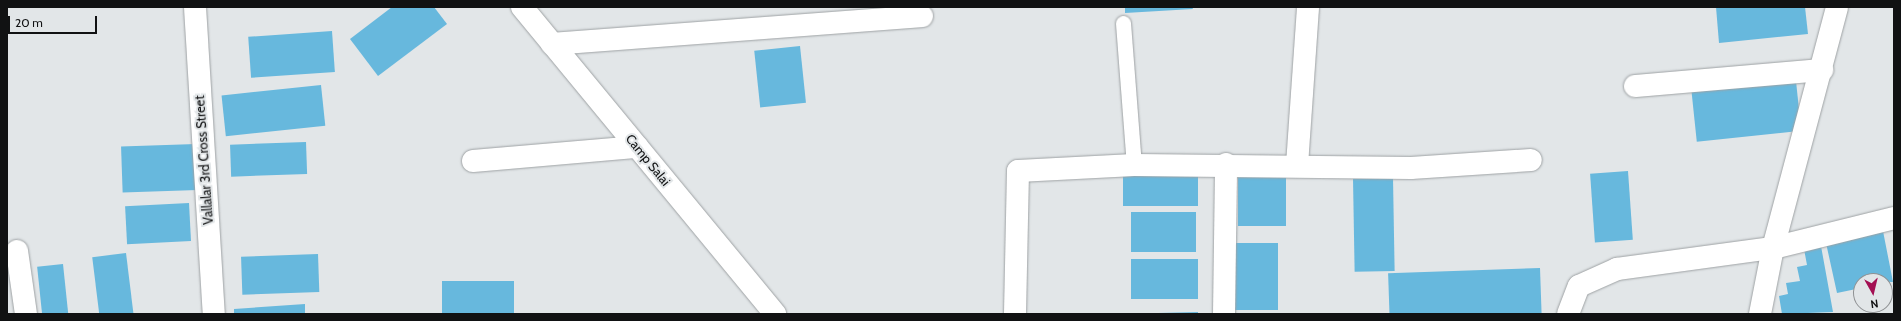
<!DOCTYPE html>
<style>
body{margin:0}
#map{position:relative;width:1901px;height:321px;overflow:hidden;background:#e2e6e8;font-family:Cabin,sans-serif}
div>[style]{position:absolute}
[style*='--x']{left:calc(var(--x)*1px);top:calc(var(--y)*1px);width:calc(var(--w)*1px);rotate:calc(var(--a)*1deg)}
.building>*{inset:0;background:#67b8dd;transform-origin:0 0}
.roads{filter:drop-shadow(0 0 1px #9ea2a4) drop-shadow(0 0 1px #9ea2a4)}
.lane>*{height:15px;margin:-7.5px;padding:0 7.5px;transform-origin:7.5px;border-radius:7.5px;background:#fff}
.street>*{height:22px;margin:-11px;padding:0 11px;transform-origin:11px;border-radius:11px;background:#fff}
.primary>*{height:22px;margin:-11px;padding:0 11px;transform-origin:11px;border-radius:11px;background:#fff}
span{translate:-50% -50%;white-space:nowrap;text-align:center;line-height:1.15;-webkit-text-stroke:4px #e2e6e8;paint-order:stroke}
.street-label{font-size:13px;color:#111213}
.frame{position:absolute;inset:0;border:8px solid #111213;pointer-events:none}
.north{position:absolute;left:1853px;top:273px;width:40px;height:40px;box-sizing:border-box;background:#e2e6e8;border:1px solid #8e9193;border-radius:50%;rotate:172deg;font-size:11px;font-weight:700;line-height:16px;text-align:center;color:#111213}
.north::after{content:'';display:block;margin:auto;width:14px;height:18px;background:#a31053;clip-path:polygon(50% 0,100% 100%,50% 72%,0 100%)}
.scale{position:absolute;left:8px;top:16px;width:89px;height:18px;box-sizing:border-box;border:2px solid #111213;border-top:0;padding-left:5px;font-size:12px;line-height:14px;white-space:nowrap;color:#111213;-webkit-text-stroke:3px #e2e6e8;paint-order:stroke}
</style>
<div id="map">
<div class="building">
<div style="clip-path:polygon(392px 7px,434px 7px,447px 24px,378px 76px,350px 39px)"></div>
<div style="clip-path:polygon(1125px 7px,1192px 7px,1193px 9px,1125px 13px)"></div>
<div style="clip-path:polygon(1716px 7px,1805px 7px,1808px 34px,1719px 43px)"></div>
<div style="left:332px;top:31px;width:41px;height:84px;rotate:86deg"></div>
<div style="left:800px;top:46px;width:57px;height:46px;rotate:84deg"></div>
<div style="left:1796px;top:81px;width:50px;height:105px;rotate:84deg"></div>
<div style="left:321px;top:85px;width:41px;height:100px;rotate:84deg"></div>
<div style="left:306px;top:142px;width:32px;height:76px;rotate:88deg"></div>
<div style="left:196px;top:144px;width:46px;height:75px;rotate:88deg"></div>
<div style="left:1238px;top:170px;width:48px;height:56px"></div>
<div style="left:1628px;top:171px;width:69px;height:38px;rotate:86deg"></div>
<div style="left:1198px;top:175px;width:31px;height:75px;rotate:90deg"></div>
<div style="left:1393px;top:178px;width:93px;height:40px;rotate:89deg"></div>
<div style="left:189px;top:203px;width:38px;height:64px;rotate:87deg"></div>
<div style="left:1131px;top:212px;width:65px;height:40px"></div>
<div style="clip-path:polygon(1883px 231px,1893px 282px,1861px 281px,1861px 288px,1837px 293px,1826px 243px)"></div>
<div style="left:1235px;top:243px;width:43px;height:67px"></div>
<div style="clip-path:polygon(1821px 246px,1833px 312px,1782px 314px,1779px 296px,1788px 294px,1786px 283px,1800px 281px,1797px 267px,1807px 265px,1804px 249px)"></div>
<div style="left:126px;top:253px;width:61px;height:34px;rotate:83deg"></div>
<div style="left:318px;top:254px;width:38px;height:77px;rotate:88deg"></div>
<div style="left:1131px;top:259px;width:67px;height:40px"></div>
<div style="left:63px;top:264px;width:50px;height:26px;rotate:84deg"></div>
<div style="left:1540px;top:268px;width:46px;height:152px;rotate:88deg"></div>
<div style="left:442px;top:281px;width:72px;height:33px"></div>
<div style="clip-path:polygon(305px 304px,305px 314px,234px 314px,234px 309px)"></div>
<div style="clip-path:polygon(1198px 312px,1198px 314px,1158px 314px,1158px 313px)"></div>
</div>
<div class="roads">
<div class="lane">
<div style="--x:1123;--y:23;--w:142;--a:85.6"></div>
</div>
<div class="street">
<div style="--x:195;--y:7;--w:308;--a:86.5"></div>
<div style="--x:552;--y:44;--w:371;--a:-4.3"></div>
<div style="--x:1635;--y:86;--w:188;--a:-4.9"></div>
<div style="--x:473;--y:161;--w:165;--a:-4.9"></div>
<div style="--x:1297;--y:165;--w:158;--a:-86"></div>
<div style="--x:17;--y:251;--w:64;--a:81.9"></div>
<div style="--x:1015;--y:314;--w:143;--a:-88.8"></div>
<div style="--x:1018;--y:171;--w:116;--a:-3"></div>
<div style="--x:1134;--y:165;--w:277;--a:0.6"></div>
<div style="--x:1411;--y:168;--w:120;--a:-3.8"></div>
<div style="--x:1224;--y:314;--w:150;--a:-89.2"></div>
<div style="--x:1568;--y:314;--w:30;--a:-69"></div>
<div style="--x:1579;--y:286;--w:42;--a:-24.1"></div>
<div style="--x:1617;--y:269;--w:157;--a:-7.7"></div>
<div style="--x:1773;--y:248;--w:125;--a:-13.9"></div>
<div style="--x:1760;--y:314;--w:67;--a:-78.9"></div>
<div style="--x:1773;--y:248;--w:249;--a:-75.1"></div>
</div>
<div class="primary">
<div style="--x:522;--y:7;--w:398;--a:50.5"></div>
</div>
</div>
<div class="street-label">
<span style="left:204px;top:160px;rotate:-94deg">Vallalar 3rd Cross Street</span>
<span style="left:648px;top:160px;rotate:51deg">Camp Salai</span>
</div>
<div class="frame"></div>
<div class="north">N</div>
<div class="scale">20 m</div>
</div>
